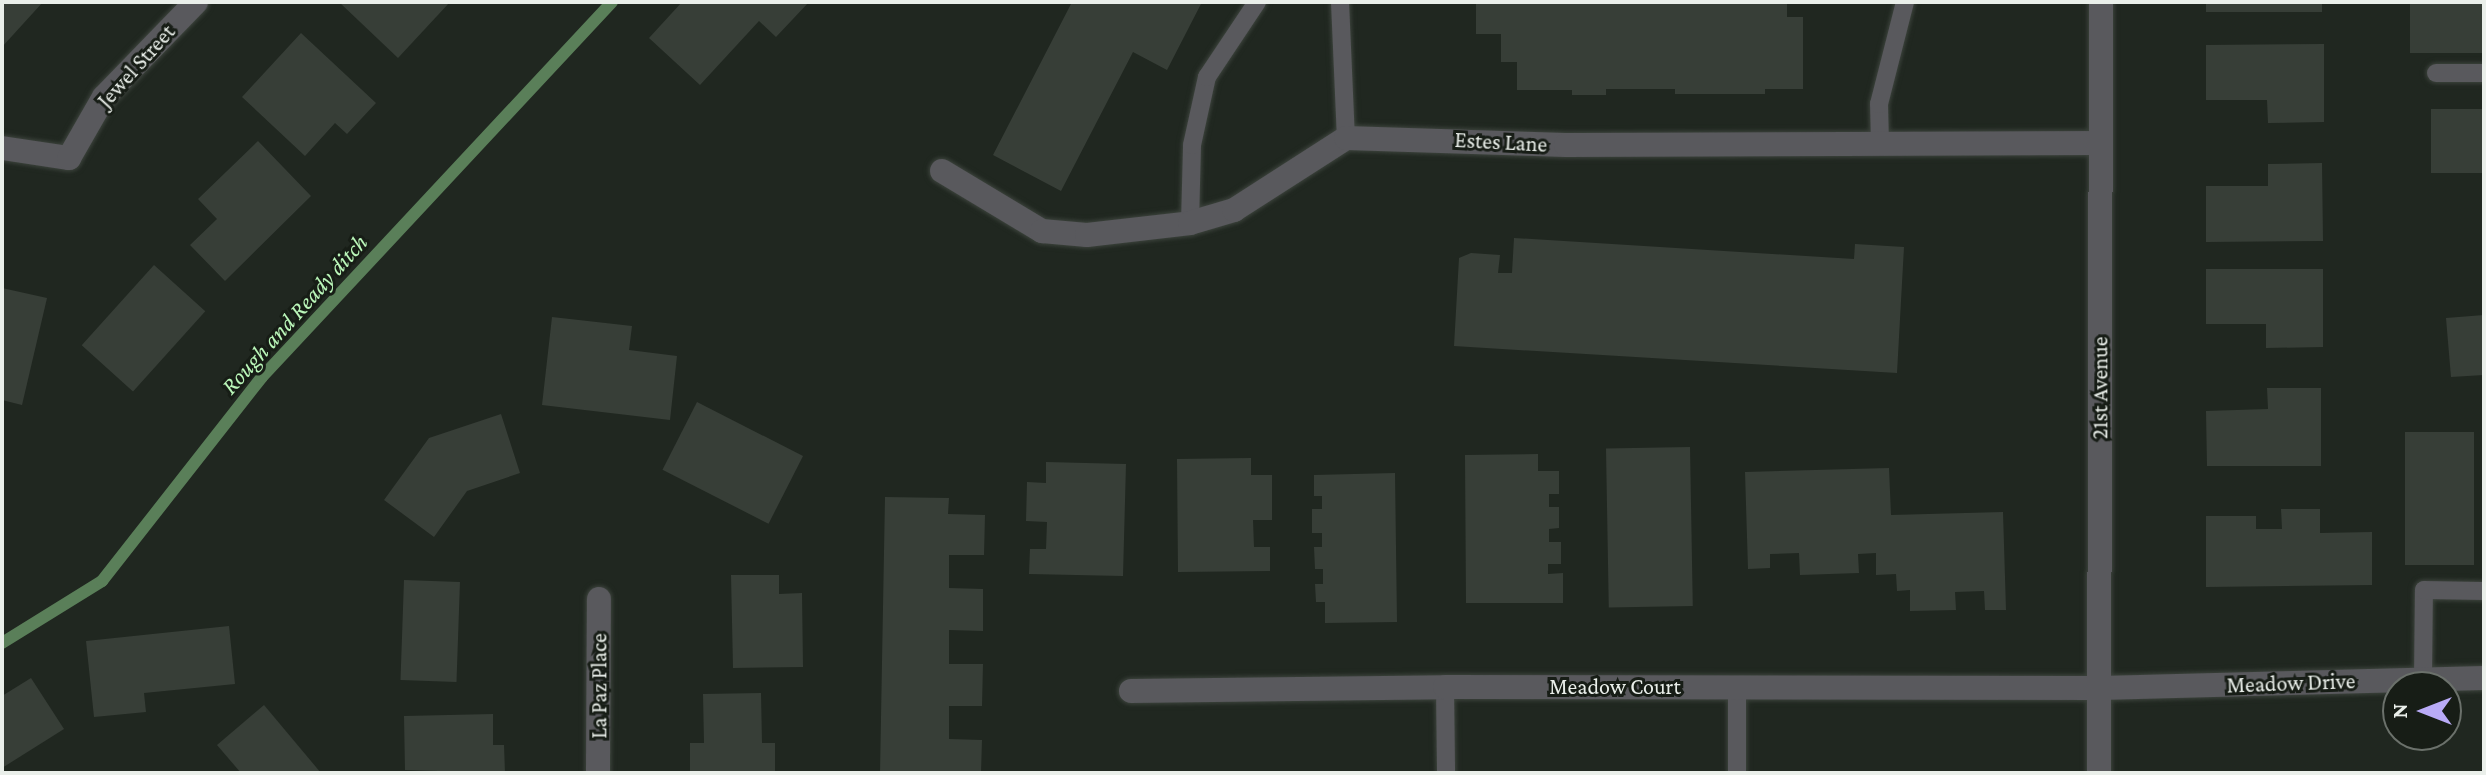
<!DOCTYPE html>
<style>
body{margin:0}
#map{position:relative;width:2486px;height:775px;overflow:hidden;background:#202720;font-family:"Crimson Pro",serif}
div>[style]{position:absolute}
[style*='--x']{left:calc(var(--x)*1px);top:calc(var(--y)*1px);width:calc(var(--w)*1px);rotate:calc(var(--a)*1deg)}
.stream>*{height:12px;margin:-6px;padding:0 6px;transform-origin:6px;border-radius:6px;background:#5a7f59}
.building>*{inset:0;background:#373e37;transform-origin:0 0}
.roads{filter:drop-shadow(0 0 2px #3c433c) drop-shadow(0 0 2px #3c433c)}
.service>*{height:18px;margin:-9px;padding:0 9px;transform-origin:9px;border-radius:9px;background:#59595d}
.minor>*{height:24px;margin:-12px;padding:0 12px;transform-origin:12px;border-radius:12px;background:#59595d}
.tertiary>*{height:24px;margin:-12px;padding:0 12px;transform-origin:12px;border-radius:12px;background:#59595d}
span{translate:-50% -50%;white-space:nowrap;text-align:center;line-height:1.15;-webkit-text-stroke:6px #171d16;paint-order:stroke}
.street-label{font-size:22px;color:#eaefea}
.water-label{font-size:24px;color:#baf6b9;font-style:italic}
.frame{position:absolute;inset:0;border:4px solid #eaefea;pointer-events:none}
.north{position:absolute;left:2382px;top:671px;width:80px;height:80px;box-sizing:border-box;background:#171d16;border:2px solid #6b716b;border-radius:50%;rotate:270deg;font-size:22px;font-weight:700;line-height:32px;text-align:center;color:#eaefea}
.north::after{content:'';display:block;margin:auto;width:28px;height:36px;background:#b9abf7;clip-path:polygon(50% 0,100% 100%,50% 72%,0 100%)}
</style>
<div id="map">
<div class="stream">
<div style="--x:2;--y:643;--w:118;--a:-31.8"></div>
<div style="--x:102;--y:581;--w:259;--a:-51.9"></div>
<div style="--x:262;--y:377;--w:513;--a:-46.97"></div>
</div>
<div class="building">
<div style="clip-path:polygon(2px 2px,43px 2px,2px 47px)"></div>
<div style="clip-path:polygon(339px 2px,450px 2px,398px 58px)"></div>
<div style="clip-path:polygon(682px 2px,809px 2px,776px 37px,759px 21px,700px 85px,649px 38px)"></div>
<div style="clip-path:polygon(1072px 2px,1202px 2px,1167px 70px,1133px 52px,1061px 191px,993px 155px)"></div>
<div style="clip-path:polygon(1476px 2px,1787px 2px,1787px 17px,1803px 17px,1803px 89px,1765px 89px,1765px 94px,1675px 94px,1675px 89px,1606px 89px,1606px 95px,1572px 95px,1572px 90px,1517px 90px,1517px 62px,1501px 62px,1501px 34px,1476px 34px)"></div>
<div style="left:2206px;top:2px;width:116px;height:10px"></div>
<div style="left:2410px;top:2px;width:74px;height:51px"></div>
<div style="clip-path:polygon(301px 33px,376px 103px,347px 134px,335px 123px,305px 156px,242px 97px)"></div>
<div style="clip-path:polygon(2324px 44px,2324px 122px,2268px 123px,2267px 100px,2206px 100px,2206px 45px)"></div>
<div style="left:2431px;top:109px;width:53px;height:64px"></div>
<div style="clip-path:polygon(258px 141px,311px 196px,225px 281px,190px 245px,217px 219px,198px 199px)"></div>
<div style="clip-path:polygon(2322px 163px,2323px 241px,2206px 242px,2206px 186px,2268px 186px,2268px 164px)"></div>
<div style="clip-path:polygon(1514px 238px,1854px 259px,1855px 244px,1904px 247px,1897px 373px,1454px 346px,1459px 258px,1471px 253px,1500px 255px,1498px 273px,1512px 273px)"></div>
<div style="left:154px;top:265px;width:69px;height:108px;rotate:42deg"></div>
<div style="clip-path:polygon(2206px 269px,2323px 269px,2323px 347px,2266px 348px,2266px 324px,2206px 324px)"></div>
<div style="clip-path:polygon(2px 288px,47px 298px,22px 405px,2px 400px)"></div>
<div style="clip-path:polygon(2484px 315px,2484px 375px,2451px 377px,2446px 318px)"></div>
<div style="clip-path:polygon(552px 317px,632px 326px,629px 350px,677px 356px,670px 420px,542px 405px)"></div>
<div style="clip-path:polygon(2267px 388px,2321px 388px,2321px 466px,2207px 466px,2206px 411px,2268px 409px)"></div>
<div style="left:697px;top:402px;width:119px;height:76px;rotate:27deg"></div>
<div style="clip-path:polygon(501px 414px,520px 473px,467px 491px,434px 537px,384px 500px,429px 438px)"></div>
<div style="left:2405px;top:432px;width:69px;height:133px"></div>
<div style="left:1690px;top:447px;width:159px;height:84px;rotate:89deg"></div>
<div style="clip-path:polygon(1538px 454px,1538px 471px,1559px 471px,1559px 494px,1549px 494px,1549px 507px,1559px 507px,1559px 528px,1549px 529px,1549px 542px,1561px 542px,1561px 564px,1548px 564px,1548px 574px,1563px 573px,1563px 603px,1466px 603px,1465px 455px)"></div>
<div style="clip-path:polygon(1251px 458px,1251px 475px,1272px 475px,1272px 520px,1253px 520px,1254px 547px,1270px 547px,1270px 571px,1178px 572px,1177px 459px)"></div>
<div style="clip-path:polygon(1046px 462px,1126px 464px,1123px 576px,1029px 574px,1030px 549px,1046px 549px,1047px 522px,1026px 521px,1027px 482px,1046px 483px)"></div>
<div style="clip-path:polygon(1889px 468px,1891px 515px,2003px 512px,2006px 610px,1985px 610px,1984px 591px,1955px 592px,1956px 610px,1910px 611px,1910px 590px,1897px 591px,1896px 574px,1876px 575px,1876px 553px,1858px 554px,1859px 573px,1800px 575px,1799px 553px,1770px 554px,1770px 568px,1748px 569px,1745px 472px)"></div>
<div style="clip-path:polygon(1395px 473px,1397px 622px,1325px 623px,1325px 602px,1316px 602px,1315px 584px,1323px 584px,1323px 569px,1315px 569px,1314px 547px,1322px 547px,1322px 533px,1312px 533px,1312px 509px,1322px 509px,1322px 496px,1314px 496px,1314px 475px)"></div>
<div style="clip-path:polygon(885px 497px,949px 498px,948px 514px,985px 515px,984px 555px,949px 555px,949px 588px,983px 589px,983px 631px,949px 630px,949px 664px,983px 664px,982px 706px,949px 706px,949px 739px,982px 740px,981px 773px,880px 773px)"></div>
<div style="clip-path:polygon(2281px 509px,2320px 509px,2320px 533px,2372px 532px,2372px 585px,2206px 587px,2206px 516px,2256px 516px,2256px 529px,2282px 529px)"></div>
<div style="clip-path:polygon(731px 575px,779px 575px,779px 594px,802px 593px,803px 667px,733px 668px)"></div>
<div style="left:404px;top:580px;width:56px;height:100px;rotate:2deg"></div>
<div style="clip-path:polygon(229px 626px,235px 684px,144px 693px,146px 712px,94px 717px,86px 641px)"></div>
<div style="clip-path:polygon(31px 678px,64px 729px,2px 768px,2px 696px)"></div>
<div style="clip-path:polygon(761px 693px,762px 743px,775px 743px,775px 773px,690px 773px,690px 743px,704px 743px,703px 694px)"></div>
<div style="clip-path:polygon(264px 705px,321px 773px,241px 773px,217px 745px)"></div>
<div style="clip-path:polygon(493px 714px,493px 745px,504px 745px,505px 773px,405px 770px,404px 716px)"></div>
</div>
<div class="roads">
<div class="service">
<div style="--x:1340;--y:2;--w:136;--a:87.5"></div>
<div style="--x:2436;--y:73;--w:48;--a:0"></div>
<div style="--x:1880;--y:144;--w:40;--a:-91.4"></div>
<div style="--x:1879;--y:104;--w:105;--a:-75.7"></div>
<div style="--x:1190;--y:223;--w:78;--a:-88.5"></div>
<div style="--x:1192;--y:145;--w:70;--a:-77.6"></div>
<div style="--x:1207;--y:77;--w:90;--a:-56.3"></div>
<div style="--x:2423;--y:679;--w:89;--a:-89.4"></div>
<div style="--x:2424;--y:590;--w:60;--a:1"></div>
<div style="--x:1445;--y:687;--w:86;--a:89.3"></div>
<div style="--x:1737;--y:773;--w:86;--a:-90"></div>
</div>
<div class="minor">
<div style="--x:2;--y:148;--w:68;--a:8.5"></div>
<div style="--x:69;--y:158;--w:70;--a:-60.2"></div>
<div style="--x:104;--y:97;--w:132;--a:-45.9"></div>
<div style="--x:942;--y:171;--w:117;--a:31"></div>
<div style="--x:1042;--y:231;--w:45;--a:5.1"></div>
<div style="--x:1087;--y:235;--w:104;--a:-6.6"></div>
<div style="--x:1190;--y:223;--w:46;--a:-16.5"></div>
<div style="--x:1234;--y:210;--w:133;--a:-32.7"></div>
<div style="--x:1346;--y:138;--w:220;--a:1.8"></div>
<div style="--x:1566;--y:145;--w:534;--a:-0.21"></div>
<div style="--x:1131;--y:691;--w:314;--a:-0.7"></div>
<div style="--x:1445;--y:687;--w:654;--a:0.09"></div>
<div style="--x:2099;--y:688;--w:385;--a:-1.5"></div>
<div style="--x:598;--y:773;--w:174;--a:-89.7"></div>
</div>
<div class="tertiary">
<div style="--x:2099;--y:773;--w:771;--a:-89.85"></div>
</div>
</div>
<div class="street-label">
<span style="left:136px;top:66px;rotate:-48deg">Jewel Street</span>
<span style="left:1501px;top:142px;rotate:3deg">Estes Lane</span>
<span style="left:2100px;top:388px;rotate:-90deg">21st Avenue</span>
<span style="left:2291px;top:683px;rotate:-2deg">Meadow Drive</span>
<span style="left:599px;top:686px;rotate:-90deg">La Paz Place</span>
<span style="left:1615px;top:687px">Meadow Court</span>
</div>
<div class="water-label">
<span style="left:294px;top:314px;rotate:-48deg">Rough and Ready ditch</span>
</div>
<div class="frame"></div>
<div class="north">N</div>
</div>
